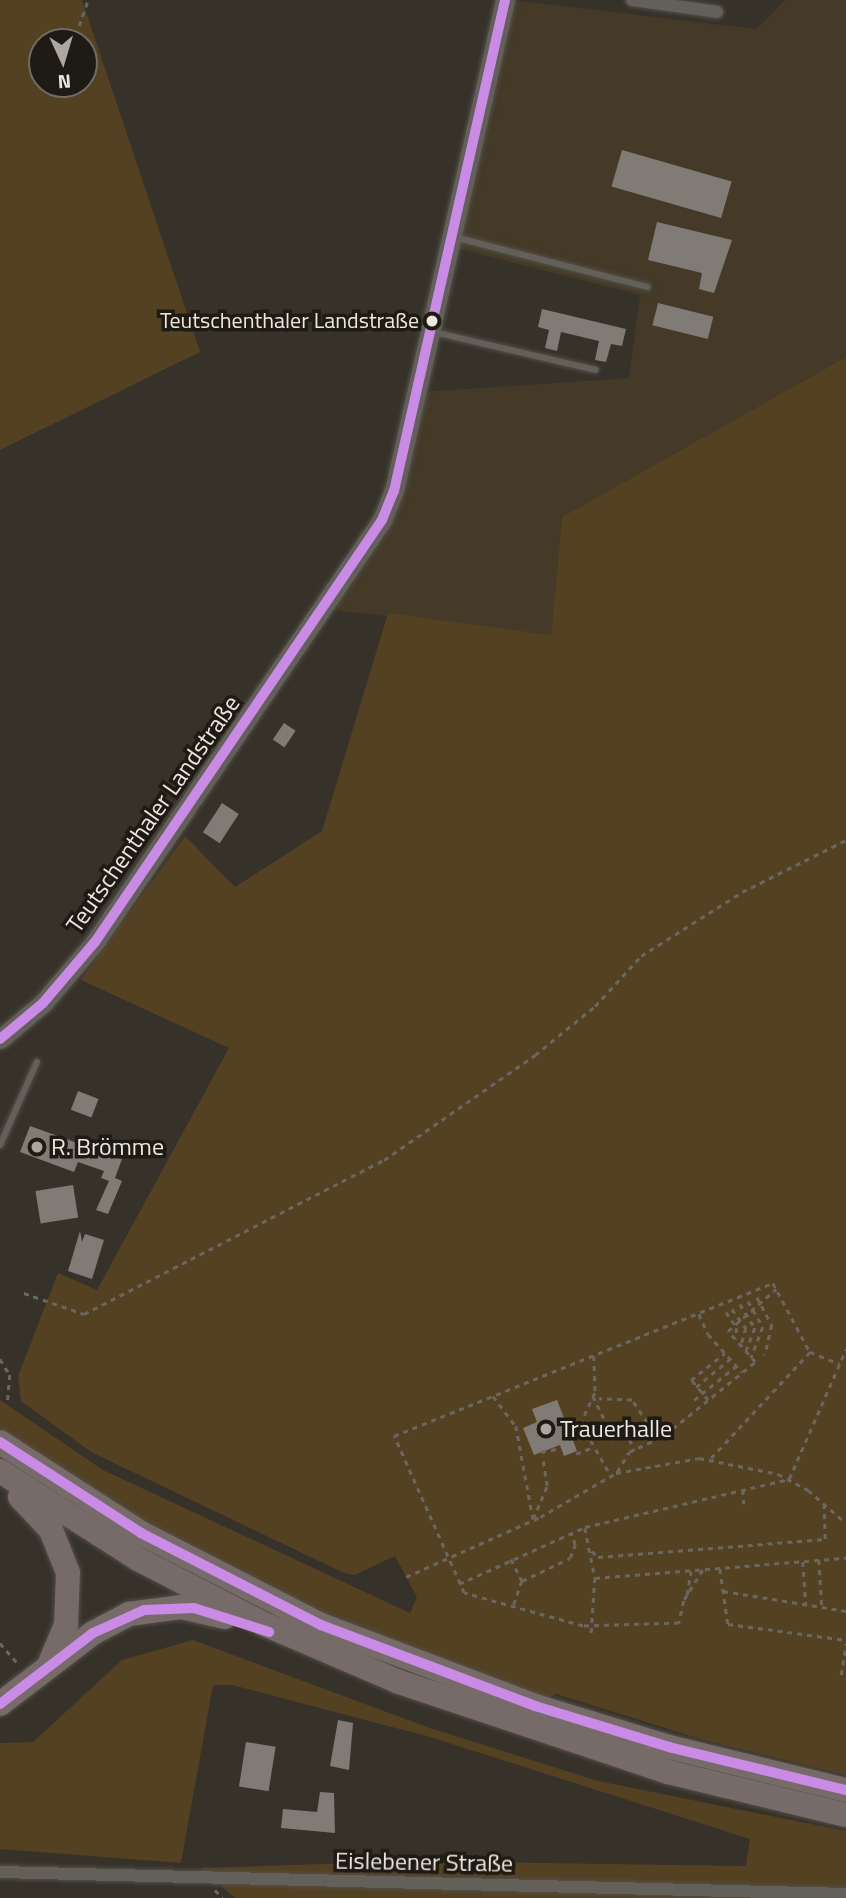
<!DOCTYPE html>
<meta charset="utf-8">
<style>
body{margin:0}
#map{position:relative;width:846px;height:1898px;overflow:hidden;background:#363129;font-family:"Titillium Web",sans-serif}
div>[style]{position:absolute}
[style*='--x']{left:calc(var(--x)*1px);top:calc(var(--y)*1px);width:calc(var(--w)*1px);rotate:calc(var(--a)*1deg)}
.built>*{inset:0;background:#443a27}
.green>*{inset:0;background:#534121}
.building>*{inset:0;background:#807c75;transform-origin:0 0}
.path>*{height:2.5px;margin-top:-1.25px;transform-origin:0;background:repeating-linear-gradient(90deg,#6a6761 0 5px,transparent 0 10px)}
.roads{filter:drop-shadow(0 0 2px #534e48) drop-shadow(0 0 2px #534e48)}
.lane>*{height:6px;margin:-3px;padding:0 3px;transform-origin:3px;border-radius:3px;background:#635f59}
.street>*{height:12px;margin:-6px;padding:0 6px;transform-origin:6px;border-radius:6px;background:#635f59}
.secondary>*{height:19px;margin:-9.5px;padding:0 9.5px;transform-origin:9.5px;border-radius:9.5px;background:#635f59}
.highway>*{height:24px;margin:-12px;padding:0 12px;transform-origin:12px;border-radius:12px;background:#766b69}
.bus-1>*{height:10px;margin:-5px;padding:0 5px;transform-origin:5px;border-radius:5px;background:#ca8be6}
.dots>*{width:19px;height:19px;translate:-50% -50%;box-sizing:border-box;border:4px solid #1e1b14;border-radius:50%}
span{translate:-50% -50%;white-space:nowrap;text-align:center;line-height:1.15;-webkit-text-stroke:7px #1e1b14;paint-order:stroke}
.bus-label{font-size:22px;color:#ede7df}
.right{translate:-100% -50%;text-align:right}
.street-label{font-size:24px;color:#ede7df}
.poi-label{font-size:24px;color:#ede7df}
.left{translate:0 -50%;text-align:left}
.north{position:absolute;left:28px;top:28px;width:70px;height:70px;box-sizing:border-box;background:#1e1b14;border:2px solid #716d65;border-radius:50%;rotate:176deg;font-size:19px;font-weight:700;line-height:28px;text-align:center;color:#ede7df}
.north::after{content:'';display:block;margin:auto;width:24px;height:32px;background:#ada79f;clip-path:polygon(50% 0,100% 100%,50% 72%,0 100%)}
</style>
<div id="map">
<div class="built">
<div style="clip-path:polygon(511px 0,757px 29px,785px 0,846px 0,846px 357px,562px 517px,551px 635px,332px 610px,381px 534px,423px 392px,629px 378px,640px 295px,455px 248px)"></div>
</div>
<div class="green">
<div style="clip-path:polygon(evenodd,0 0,82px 0,200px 352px,0 450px,0 0,42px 42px,84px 42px,84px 84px,42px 84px,42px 42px)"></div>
<div style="clip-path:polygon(846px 357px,846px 1775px,704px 1740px,556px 1694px,544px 1701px,351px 1627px,101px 1498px,0 1431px,0 1400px,103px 1470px,410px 1613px,417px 1597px,395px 1556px,355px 1575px,344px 1573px,91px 1452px,21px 1401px,18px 1376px,58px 1273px,97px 1290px,229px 1048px,81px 980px,185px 836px,235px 887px,322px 831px,388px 613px,551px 635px,562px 517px)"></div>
<div style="clip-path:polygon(193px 1640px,430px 1728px,598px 1781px,846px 1831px,846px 1898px,235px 1898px,201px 1868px,414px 1861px,746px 1866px,750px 1839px,430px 1737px,232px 1685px,213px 1685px,181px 1863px,0 1849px,0 1743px,33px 1742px,122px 1660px)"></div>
</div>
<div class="building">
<div style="left:622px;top:150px;width:114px;height:38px;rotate:16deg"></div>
<div style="clip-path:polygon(657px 222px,732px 240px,714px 293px,699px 289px,702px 273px,648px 260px)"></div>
<div style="left:658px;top:303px;width:57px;height:23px;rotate:14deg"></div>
<div style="clip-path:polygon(542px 309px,626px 329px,622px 346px,611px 344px,606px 362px,595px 360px,599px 341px,561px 332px,557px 351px,545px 348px,549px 330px,538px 327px)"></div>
<div style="left:284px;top:723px;width:14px;height:20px;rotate:34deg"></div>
<div style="left:222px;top:803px;width:20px;height:35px;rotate:33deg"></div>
<div style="left:78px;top:1091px;width:22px;height:20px;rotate:21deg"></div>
<div style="clip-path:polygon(30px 1126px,122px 1159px,115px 1178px,122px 1181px,108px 1214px,96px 1210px,109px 1181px,101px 1178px,104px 1171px,78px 1162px,74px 1172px,20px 1152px)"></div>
<div style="left:73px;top:1185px;width:33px;height:38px;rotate:81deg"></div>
<div style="clip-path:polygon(80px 1231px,82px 1242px,85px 1234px,104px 1240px,92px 1279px,68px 1271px)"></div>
<div style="clip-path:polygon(557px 1400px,577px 1451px,564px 1456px,560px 1445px,534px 1455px,523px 1428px,537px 1422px,532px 1409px)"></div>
<div style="clip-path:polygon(338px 1720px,353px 1723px,349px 1770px,330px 1766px)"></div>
<div style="left:246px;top:1742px;width:30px;height:45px;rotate:9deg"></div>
<div style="clip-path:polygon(320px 1792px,334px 1793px,335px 1833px,281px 1828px,283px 1809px,317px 1812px)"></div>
</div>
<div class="path">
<div style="--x:79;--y:26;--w:28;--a:-71"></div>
<div style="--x:24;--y:1293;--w:64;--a:19.3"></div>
<div style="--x:84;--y:1314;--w:337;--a:-27.2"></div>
<div style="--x:384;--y:1160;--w:184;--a:-34.8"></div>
<div style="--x:535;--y:1055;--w:77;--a:-39.2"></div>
<div style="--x:595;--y:1006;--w:68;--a:-47.4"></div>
<div style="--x:641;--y:956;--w:120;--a:-32.4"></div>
<div style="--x:742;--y:892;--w:116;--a:-26.6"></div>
<div style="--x:757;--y:1297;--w:32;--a:62"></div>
<div style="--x:772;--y:1325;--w:31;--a:103"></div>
<div style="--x:748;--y:1301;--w:30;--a:60"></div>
<div style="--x:763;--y:1327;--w:33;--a:111"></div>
<div style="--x:740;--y:1304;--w:28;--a:58"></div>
<div style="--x:755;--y:1328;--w:26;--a:111"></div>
<div style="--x:732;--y:1309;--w:24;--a:54"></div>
<div style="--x:746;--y:1328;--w:18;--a:106"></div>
<div style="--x:726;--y:1312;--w:19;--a:55"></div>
<div style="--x:737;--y:1328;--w:11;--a:100"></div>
<div style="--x:699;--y:1314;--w:22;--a:66"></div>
<div style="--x:708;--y:1334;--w:51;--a:48.2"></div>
<div style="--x:594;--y:1356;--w:37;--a:88"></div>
<div style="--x:595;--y:1393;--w:33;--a:115"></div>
<div style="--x:581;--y:1423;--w:59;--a:60.4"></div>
<div style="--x:0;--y:1359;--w:19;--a:58"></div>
<div style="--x:10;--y:1375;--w:25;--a:95"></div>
<div style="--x:696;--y:1387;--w:43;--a:-39.3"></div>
<div style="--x:493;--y:1396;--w:38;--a:53"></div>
<div style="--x:516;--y:1426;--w:95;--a:79.6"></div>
<div style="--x:593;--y:1396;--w:43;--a:64"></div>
<div style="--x:612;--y:1435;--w:37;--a:-19"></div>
<div style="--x:647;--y:1423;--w:27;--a:-123"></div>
<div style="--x:632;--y:1400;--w:33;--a:-178"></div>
<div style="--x:694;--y:1400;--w:54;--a:-39"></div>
<div style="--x:708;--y:1400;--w:26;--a:-130"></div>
<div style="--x:691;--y:1380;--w:43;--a:-38.5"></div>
<div style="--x:626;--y:1430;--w:22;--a:68"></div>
<div style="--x:541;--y:1452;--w:20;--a:-11"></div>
<div style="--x:576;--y:1454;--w:18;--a:-22"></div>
<div style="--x:711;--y:1458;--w:145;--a:-47"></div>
<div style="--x:810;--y:1352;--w:32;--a:22"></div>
<div style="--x:617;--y:1472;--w:23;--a:-59"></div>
<div style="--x:629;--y:1452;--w:40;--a:-25"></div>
<div style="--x:665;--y:1435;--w:116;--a:-39"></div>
<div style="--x:755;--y:1362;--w:41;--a:-131.1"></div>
<div style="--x:728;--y:1331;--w:64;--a:-41.2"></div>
<div style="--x:743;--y:1490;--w:14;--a:86"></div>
<div style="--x:533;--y:1519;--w:36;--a:-67"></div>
<div style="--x:547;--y:1486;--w:30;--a:-99"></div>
<div style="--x:585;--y:1528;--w:51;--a:78.7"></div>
<div style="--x:595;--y:1578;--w:60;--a:93.8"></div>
<div style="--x:592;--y:1551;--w:8;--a:45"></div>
<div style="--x:598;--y:1557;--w:228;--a:-4.5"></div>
<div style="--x:825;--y:1539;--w:35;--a:-92"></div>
<div style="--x:511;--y:1559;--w:25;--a:63"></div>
<div style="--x:522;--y:1581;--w:28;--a:109"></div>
<div style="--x:819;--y:1560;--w:48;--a:86.4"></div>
<div style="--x:803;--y:1562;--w:44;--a:86.1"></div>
<div style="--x:720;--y:1569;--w:56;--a:81.7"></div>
<div style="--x:728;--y:1624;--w:119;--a:7.7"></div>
<div style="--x:703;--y:1570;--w:36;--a:122"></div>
<div style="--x:684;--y:1601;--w:23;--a:103"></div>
<div style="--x:679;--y:1623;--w:96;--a:178.2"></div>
<div style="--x:583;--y:1626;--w:123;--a:-164.5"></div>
<div style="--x:464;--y:1593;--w:172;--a:-114"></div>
<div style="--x:394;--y:1436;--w:409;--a:-22"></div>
<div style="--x:773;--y:1283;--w:78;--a:61.8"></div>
<div style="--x:406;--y:1577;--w:147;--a:-24.1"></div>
<div style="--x:540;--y:1517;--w:88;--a:-30.1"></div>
<div style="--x:616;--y:1473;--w:84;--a:-10.2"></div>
<div style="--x:699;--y:1458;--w:81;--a:11.4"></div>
<div style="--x:778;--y:1474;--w:34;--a:28"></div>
<div style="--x:808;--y:1490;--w:50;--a:41"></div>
<div style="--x:595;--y:1578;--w:252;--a:-4.6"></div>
<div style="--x:522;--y:1581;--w:53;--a:-25.6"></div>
<div style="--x:570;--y:1558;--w:14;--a:-69"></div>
<div style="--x:575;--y:1545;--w:13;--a:-108"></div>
<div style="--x:459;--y:1584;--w:138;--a:-24.3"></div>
<div style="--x:585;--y:1527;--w:210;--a:-13.2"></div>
<div style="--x:789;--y:1479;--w:142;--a:-66.3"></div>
<div style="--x:723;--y:1591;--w:125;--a:9.2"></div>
<div style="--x:687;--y:1595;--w:24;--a:-81"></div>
<div style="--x:0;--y:1643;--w:30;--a:49"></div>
<div style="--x:841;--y:1675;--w:32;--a:-81"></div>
<div style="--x:215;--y:1890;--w:11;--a:45"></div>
</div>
<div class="roads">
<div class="lane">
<div style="--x:454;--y:237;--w:200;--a:14.5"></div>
<div style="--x:434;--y:332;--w:166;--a:13.2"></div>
<div style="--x:0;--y:1145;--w:91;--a:-66"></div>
</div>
<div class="street">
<div style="--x:632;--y:0;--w:86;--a:8"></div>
<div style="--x:0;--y:1872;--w:846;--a:1.49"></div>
</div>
<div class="secondary">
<div style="--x:0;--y:1039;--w:56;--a:-39.9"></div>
<div style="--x:43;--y:1003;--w:80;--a:-49.6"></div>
<div style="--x:95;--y:942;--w:510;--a:-55.78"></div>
<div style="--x:382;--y:520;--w:31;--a:-68"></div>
<div style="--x:394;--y:491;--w:503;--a:-77.26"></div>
</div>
<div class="highway">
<div style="--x:0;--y:1442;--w:168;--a:32.8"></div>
<div style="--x:141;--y:1533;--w:202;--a:27.1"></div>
<div style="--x:321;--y:1625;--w:229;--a:20.7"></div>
<div style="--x:535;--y:1706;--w:140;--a:17"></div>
<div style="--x:669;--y:1747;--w:182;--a:13.7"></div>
<div style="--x:0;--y:1471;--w:164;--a:32.5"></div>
<div style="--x:138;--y:1559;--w:142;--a:27.3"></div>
<div style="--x:264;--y:1624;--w:147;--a:23.2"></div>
<div style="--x:399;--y:1682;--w:284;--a:18.5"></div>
<div style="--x:668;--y:1772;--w:183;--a:13.6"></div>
<div style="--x:20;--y:1497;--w:45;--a:46.8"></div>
<div style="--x:51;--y:1530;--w:46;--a:68.4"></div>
<div style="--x:68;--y:1573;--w:52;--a:92.2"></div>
<div style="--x:66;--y:1625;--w:43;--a:113"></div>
<div style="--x:0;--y:1704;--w:117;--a:-37.4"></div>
<div style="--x:93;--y:1633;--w:41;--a:-27.8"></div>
<div style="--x:129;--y:1614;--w:52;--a:-7.7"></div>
<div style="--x:181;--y:1607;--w:45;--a:12.8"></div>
</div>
</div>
<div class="bus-1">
<div style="--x:0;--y:1039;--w:56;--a:-39.9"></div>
<div style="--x:43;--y:1003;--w:80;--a:-49.6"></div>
<div style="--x:95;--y:942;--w:510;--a:-55.78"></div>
<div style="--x:382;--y:520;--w:31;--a:-68"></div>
<div style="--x:394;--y:491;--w:503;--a:-77.26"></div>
<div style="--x:0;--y:1442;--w:168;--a:32.8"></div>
<div style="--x:141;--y:1533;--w:202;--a:27.1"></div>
<div style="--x:321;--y:1625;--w:229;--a:20.7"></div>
<div style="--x:535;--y:1706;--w:140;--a:17"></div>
<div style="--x:669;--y:1747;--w:182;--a:13.7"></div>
<div style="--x:0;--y:1704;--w:117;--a:-37.4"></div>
<div style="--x:93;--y:1633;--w:56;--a:-24.3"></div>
<div style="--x:144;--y:1610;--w:50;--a:-2.3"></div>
<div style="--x:194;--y:1608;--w:79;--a:17.7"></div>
</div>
<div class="dots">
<div style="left:432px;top:321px;background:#ede7df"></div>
<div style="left:37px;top:1147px;background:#ada79f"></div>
<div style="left:546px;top:1429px;background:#ada79f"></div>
</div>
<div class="bus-label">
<span class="right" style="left:419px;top:321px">Teutschenthaler Landstraße</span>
</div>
<div class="street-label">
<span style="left:153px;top:814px;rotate:-55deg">Teutschenthaler Landstraße</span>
<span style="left:424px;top:1862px;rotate:1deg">Eislebener Straße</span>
</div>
<div class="poi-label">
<span class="left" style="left:51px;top:1147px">R. Brömme</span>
<span class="left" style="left:560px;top:1429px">Trauerhalle</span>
</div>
<div class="north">N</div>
</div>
